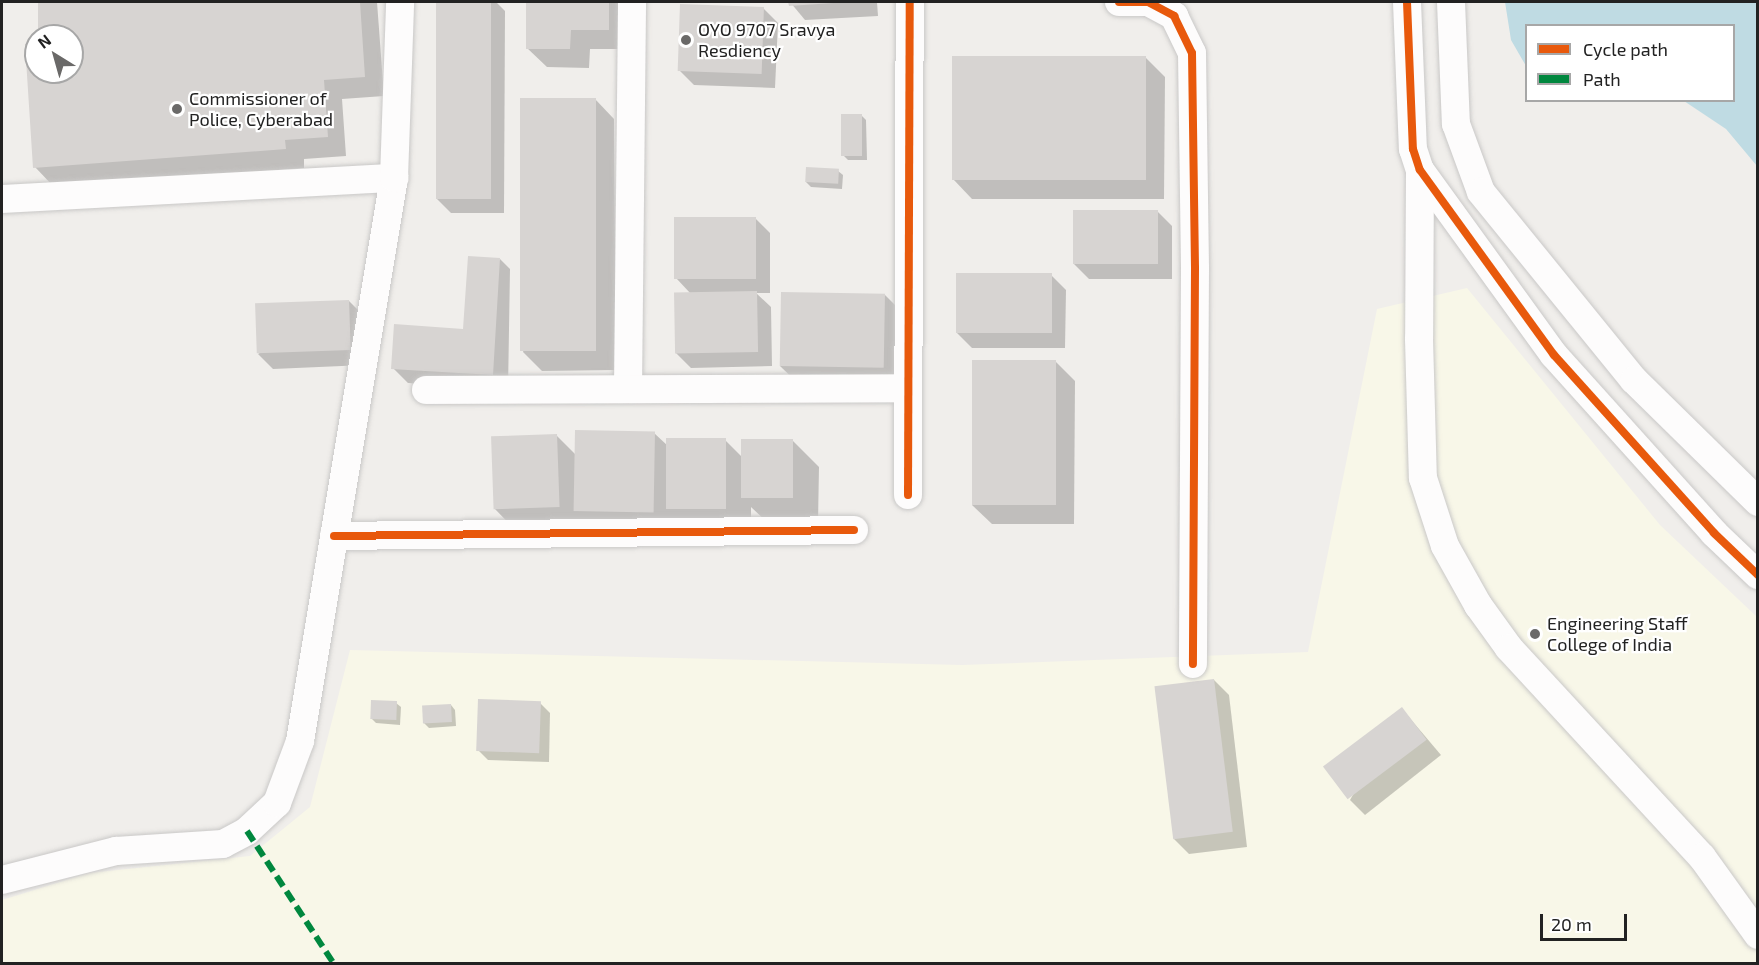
<!DOCTYPE html>
<style>
body{margin:0}
#map{position:relative;width:1759px;height:965px;overflow:hidden;background:#f0eeeb;font-family:"Exo 2",sans-serif}
div>[style]{position:absolute}
[style*='--x']{left:calc(var(--x)*1px);top:calc(var(--y)*1px);width:calc(var(--w)*1px);rotate:calc(var(--a)*1deg)}
.education>*{inset:0;background:#f8f7e8}
.water>*{inset:0;background:#bfdbe3}
.shadow>*{inset:0;background:#0003}
.building>*{inset:0;background:#d7d4d2;transform-origin:0 0}
.roads{filter:drop-shadow(0 0 2px #c9c8c7) drop-shadow(0 0 2px #c9c8c7)}
.minor>*{height:28px;margin:-14px;padding:0 14px;transform-origin:14px;border-radius:14px;background:#fdfcfc}
.quiet>*{height:6px;margin-top:-3px;transform-origin:0;background:repeating-linear-gradient(90deg,#00873e 0 12px,transparent 0 18px)}
.cycleway>*{height:8px;margin:-4px;padding:0 4px;transform-origin:4px;border-radius:4px;background:#e8590c}
.dots>*{width:16px;height:16px;translate:-50% -50%;box-sizing:border-box;border:3px solid #fff;border-radius:50%}
span{translate:-50% -50%;white-space:nowrap;text-align:center;line-height:1.15;-webkit-text-stroke:4.5px #fff;paint-order:stroke}
.poi-label{font-size:18px;color:#222}
.left{translate:0 -50%;text-align:left}
.frame{position:absolute;inset:0;border:3px solid #222;pointer-events:none}
.legend{position:absolute;left:1525px;top:24px;width:210px;height:78px;box-sizing:border-box;background:#fff;border:2px solid #a7a7a7;margin:0;padding:8px 10px;list-style:none;font-size:18px;color:#222}
.legend li{display:flex;align-items:center;gap:12px;height:30px}
.legend b{width:30px;border:2px solid #a7a7a7}
.north{position:absolute;left:24px;top:24px;width:60px;height:60px;box-sizing:border-box;background:#fff;border:2px solid #a7a7a7;border-radius:50%;rotate:323deg;font-size:16px;font-weight:700;line-height:24px;text-align:center;color:#222}
.north::after{content:'';display:block;margin:auto;width:21px;height:27px;background:#6a6968;clip-path:polygon(50% 0,100% 100%,50% 72%,0 100%)}
.scale{position:absolute;left:1540px;top:914px;width:87px;height:27px;box-sizing:border-box;border:3px solid #222;border-top:0;padding-left:8px;font-size:18px;line-height:21px;white-space:nowrap;color:#222;-webkit-text-stroke:4px #fff;paint-order:stroke}
</style>
<div id="map">
<div class="education">
<div style="clip-path:polygon(1467px 288px,1660px 525px,1757px 617px,1757px 963px,2px 964px,2px 900px,89px 873px,250px 856px,310px 807px,350px 650px,962px 665px,1308px 652px,1377px 309px)"></div>
</div>
<div class="water">
<div style="clip-path:polygon(1505px 2px,1757px 2px,1757px 166px,1726px 129px,1684px 101px,1734px 100px,1734px 26px,1526px 26px,1526px 66px,1511px 40px)"></div>
</div>
<div class="shadow">
<div style="clip-path:polygon(39px 2px,377px 2px,384px 96px,342px 99px,346px 156px,304px 159px,304px 168px,54px 187px,35px 167px,36px 45px,36px 72px,72px 72px,72px 36px,39px 36px)"></div>
<div style="clip-path:polygon(438px 2px,496px 2px,505px 11px,504px 213px,451px 213px,436px 198px)"></div>
<div style="clip-path:polygon(528px 2px,628px 2px,627px 49px,590px 49px,589px 68px,547px 67px,527px 48px)"></div>
<div style="clip-path:polygon(790px 2px,877px 2px,878px 16px,805px 20px)"></div>
<div style="clip-path:polygon(763px 8px,778px 23px,775px 88px,694px 85px,679px 70px)"></div>
<div style="clip-path:polygon(1146px 58px,1165px 77px,1164px 199px,972px 199px,953px 179px)"></div>
<div style="clip-path:polygon(595px 99px,614px 119px,616px 370px,542px 371px,523px 352px)"></div>
<div style="clip-path:polygon(861px 115px,866px 120px,867px 160px,848px 160px,843px 155px)"></div>
<div style="clip-path:polygon(838px 171px,843px 175px,842px 189px,811px 187px,806px 182px)"></div>
<div style="clip-path:polygon(1157px 211px,1172px 226px,1172px 279px,1089px 279px,1074px 264px)"></div>
<div style="clip-path:polygon(755px 218px,770px 233px,770px 293px,756px 293px,771px 307px,772px 366px,691px 368px,676px 353px,691px 294px,676px 278px)"></div>
<div style="clip-path:polygon(500px 259px,510px 269px,508px 390px,408px 383px,393px 368px,464px 330px)"></div>
<div style="clip-path:polygon(1051px 275px,1066px 290px,1065px 348px,972px 348px,957px 333px)"></div>
<div style="clip-path:polygon(885px 295px,911px 321px,911px 393px,807px 392px,780px 366px)"></div>
<div style="clip-path:polygon(349px 301px,364px 316px,365px 365px,273px 369px,258px 354px)"></div>
<div style="clip-path:polygon(1056px 362px,1075px 381px,1074px 524px,992px 524px,972px 505px)"></div>
<div style="clip-path:polygon(654px 433px,668px 446px,725px 440px,742px 457px,792px 440px,819px 467px,818px 523px,768px 523px,751px 507px,751px 535px,520px 535px,494px 508px,557px 436px,576px 455px)"></div>
<div style="clip-path:polygon(1214px 680px,1229px 695px,1247px 847px,1189px 854px,1174px 839px)"></div>
<div style="clip-path:polygon(396px 703px,401px 707px,400px 725px,376px 723px,371px 718px)"></div>
<div style="clip-path:polygon(540px 703px,550px 713px,549px 762px,488px 760px,478px 750px)"></div>
<div style="clip-path:polygon(451px 705px,455px 710px,456px 726px,429px 728px,424px 723px)"></div>
<div style="clip-path:polygon(1402px 709px,1441px 755px,1365px 815px,1350px 800px)"></div>
</div>
<div class="building">
<div style="clip-path:polygon(38px 2px,360px 2px,365px 77px,324px 80px,328px 137px,285px 140px,286px 149px,33px 168px,25px 44px,36px 43px,36px 72px,72px 72px,72px 36px,38px 36px)"></div>
<div style="left:436px;top:2px;width:55px;height:197px"></div>
<div style="clip-path:polygon(526px 2px,609px 2px,609px 30px,571px 30px,570px 49px,526px 49px)"></div>
<div style="clip-path:polygon(788px 2px,833px 2px,833px 3px,789px 6px)"></div>
<div style="left:680px;top:4px;width:84px;height:67px;rotate:2deg"></div>
<div style="left:952px;top:56px;width:194px;height:124px"></div>
<div style="left:596px;top:98px;width:253px;height:76px;rotate:90deg"></div>
<div style="left:841px;top:114px;width:21px;height:42px"></div>
<div style="left:806px;top:167px;width:33px;height:15px;rotate:3deg"></div>
<div style="left:1073px;top:210px;width:85px;height:54px"></div>
<div style="left:674px;top:217px;width:82px;height:62px"></div>
<div style="clip-path:polygon(468px 256px,500px 258px,493px 375px,391px 369px,394px 324px,463px 329px)"></div>
<div style="left:956px;top:273px;width:96px;height:60px"></div>
<div style="left:757px;top:291px;width:61px;height:83px;rotate:89deg"></div>
<div style="left:781px;top:292px;width:104px;height:74px;rotate:1deg"></div>
<div style="left:349px;top:300px;width:50px;height:94px;rotate:88deg"></div>
<div style="left:972px;top:360px;width:84px;height:145px"></div>
<div style="left:575px;top:430px;width:80px;height:81px;rotate:1deg"></div>
<div style="left:557px;top:434px;width:73px;height:66px;rotate:88deg"></div>
<div style="left:666px;top:438px;width:60px;height:71px"></div>
<div style="left:741px;top:439px;width:52px;height:59px"></div>
<div style="left:1214px;top:679px;width:154px;height:60px;rotate:83deg"></div>
<div style="left:478px;top:699px;width:63px;height:52px;rotate:2deg"></div>
<div style="left:371px;top:700px;width:26px;height:19px;rotate:2deg"></div>
<div style="left:451px;top:704px;width:18px;height:29px;rotate:87deg"></div>
<div style="left:1402px;top:707px;width:41px;height:99px;rotate:53deg"></div>
</div>
<div class="roads">
<div class="minor">
<div style="--x:1119;--y:2;--w:29;--a:0"></div>
<div style="--x:1148;--y:2;--w:30;--a:28"></div>
<div style="--x:1174;--y:16;--w:41;--a:64.1"></div>
<div style="--x:1192;--y:53;--w:215;--a:89.2"></div>
<div style="--x:1195;--y:268;--w:396;--a:90.3"></div>
<div style="--x:1407;--y:2;--w:147;--a:87.7"></div>
<div style="--x:1413;--y:149;--w:22;--a:72"></div>
<div style="--x:1420;--y:170;--w:228;--a:54.1"></div>
<div style="--x:1554;--y:355;--w:239;--a:48"></div>
<div style="--x:1714;--y:533;--w:61;--a:43.7"></div>
<div style="--x:1451;--y:2;--w:122;--a:87.7"></div>
<div style="--x:1456;--y:124;--w:72;--a:69.8"></div>
<div style="--x:1481;--y:192;--w:242;--a:50.9"></div>
<div style="--x:1634;--y:380;--w:174;--a:44.5"></div>
<div style="--x:1420;--y:170;--w:169;--a:90.3"></div>
<div style="--x:1419;--y:339;--w:139;--a:88.4"></div>
<div style="--x:1423;--y:478;--w:71;--a:72.1"></div>
<div style="--x:1445;--y:546;--w:68;--a:60.8"></div>
<div style="--x:1478;--y:605;--w:53;--a:54.2"></div>
<div style="--x:1509;--y:648;--w:284;--a:47.3"></div>
<div style="--x:1702;--y:857;--w:96;--a:54.3"></div>
<div style="--x:2;--y:199;--w:393;--a:-3.1"></div>
<div style="--x:628;--y:389;--w:387;--a:-89.4"></div>
<div style="--x:426;--y:390;--w:481;--a:-0.2"></div>
<div style="--x:908;--y:495;--w:493;--a:-89.8"></div>
<div style="--x:334;--y:536;--w:520;--a:-0.66"></div>
<div style="--x:2;--y:880;--w:118;--a:-14.3"></div>
<div style="--x:116;--y:851;--w:107;--a:-3.7"></div>
<div style="--x:223;--y:844;--w:27;--a:-28"></div>
<div style="--x:247;--y:831;--w:41;--a:-43"></div>
<div style="--x:277;--y:803;--w:66;--a:-69.6"></div>
<div style="--x:300;--y:741;--w:571;--a:-80.52"></div>
<div style="--x:394;--y:178;--w:176;--a:-88"></div>
</div>
</div>
<div class="quiet">
<div style="--x:247;--y:831;--w:159;--a:56.8"></div>
</div>
<div class="cycleway">
<div style="--x:1119;--y:2;--w:29;--a:0"></div>
<div style="--x:1148;--y:2;--w:30;--a:28"></div>
<div style="--x:1174;--y:16;--w:41;--a:64.1"></div>
<div style="--x:1192;--y:53;--w:215;--a:89.2"></div>
<div style="--x:1195;--y:268;--w:396;--a:90.3"></div>
<div style="--x:1407;--y:2;--w:147;--a:87.7"></div>
<div style="--x:1413;--y:149;--w:22;--a:72"></div>
<div style="--x:1420;--y:170;--w:228;--a:54.1"></div>
<div style="--x:1554;--y:355;--w:239;--a:48"></div>
<div style="--x:1714;--y:533;--w:61;--a:43.7"></div>
<div style="--x:908;--y:495;--w:493;--a:-89.8"></div>
<div style="--x:334;--y:536;--w:520;--a:-0.66"></div>
</div>
<div class="dots">
<div style="left:686px;top:40px;background:#6a6968"></div>
<div style="left:177px;top:109px;background:#6a6968"></div>
<div style="left:1535px;top:634px;background:#6a6968"></div>
</div>
<div class="poi-label">
<span class="left" style="left:698px;top:40px">OYO 9707 Sravya<br>Resdiency</span>
<span class="left" style="left:189px;top:109px">Commissioner of<br>Police, Cyberabad</span>
<span class="left" style="left:1547px;top:634px">Engineering Staff<br>College of India</span>
</div>
<div class="frame"></div>
<ul class="legend">
<li><b style="height:8px;background:#e8590c"></b>Cycle path</li>
<li><b style="height:8px;background:#00873e"></b>Path</li>
</ul>
<div class="north">N</div>
<div class="scale">20 m</div>
</div>
